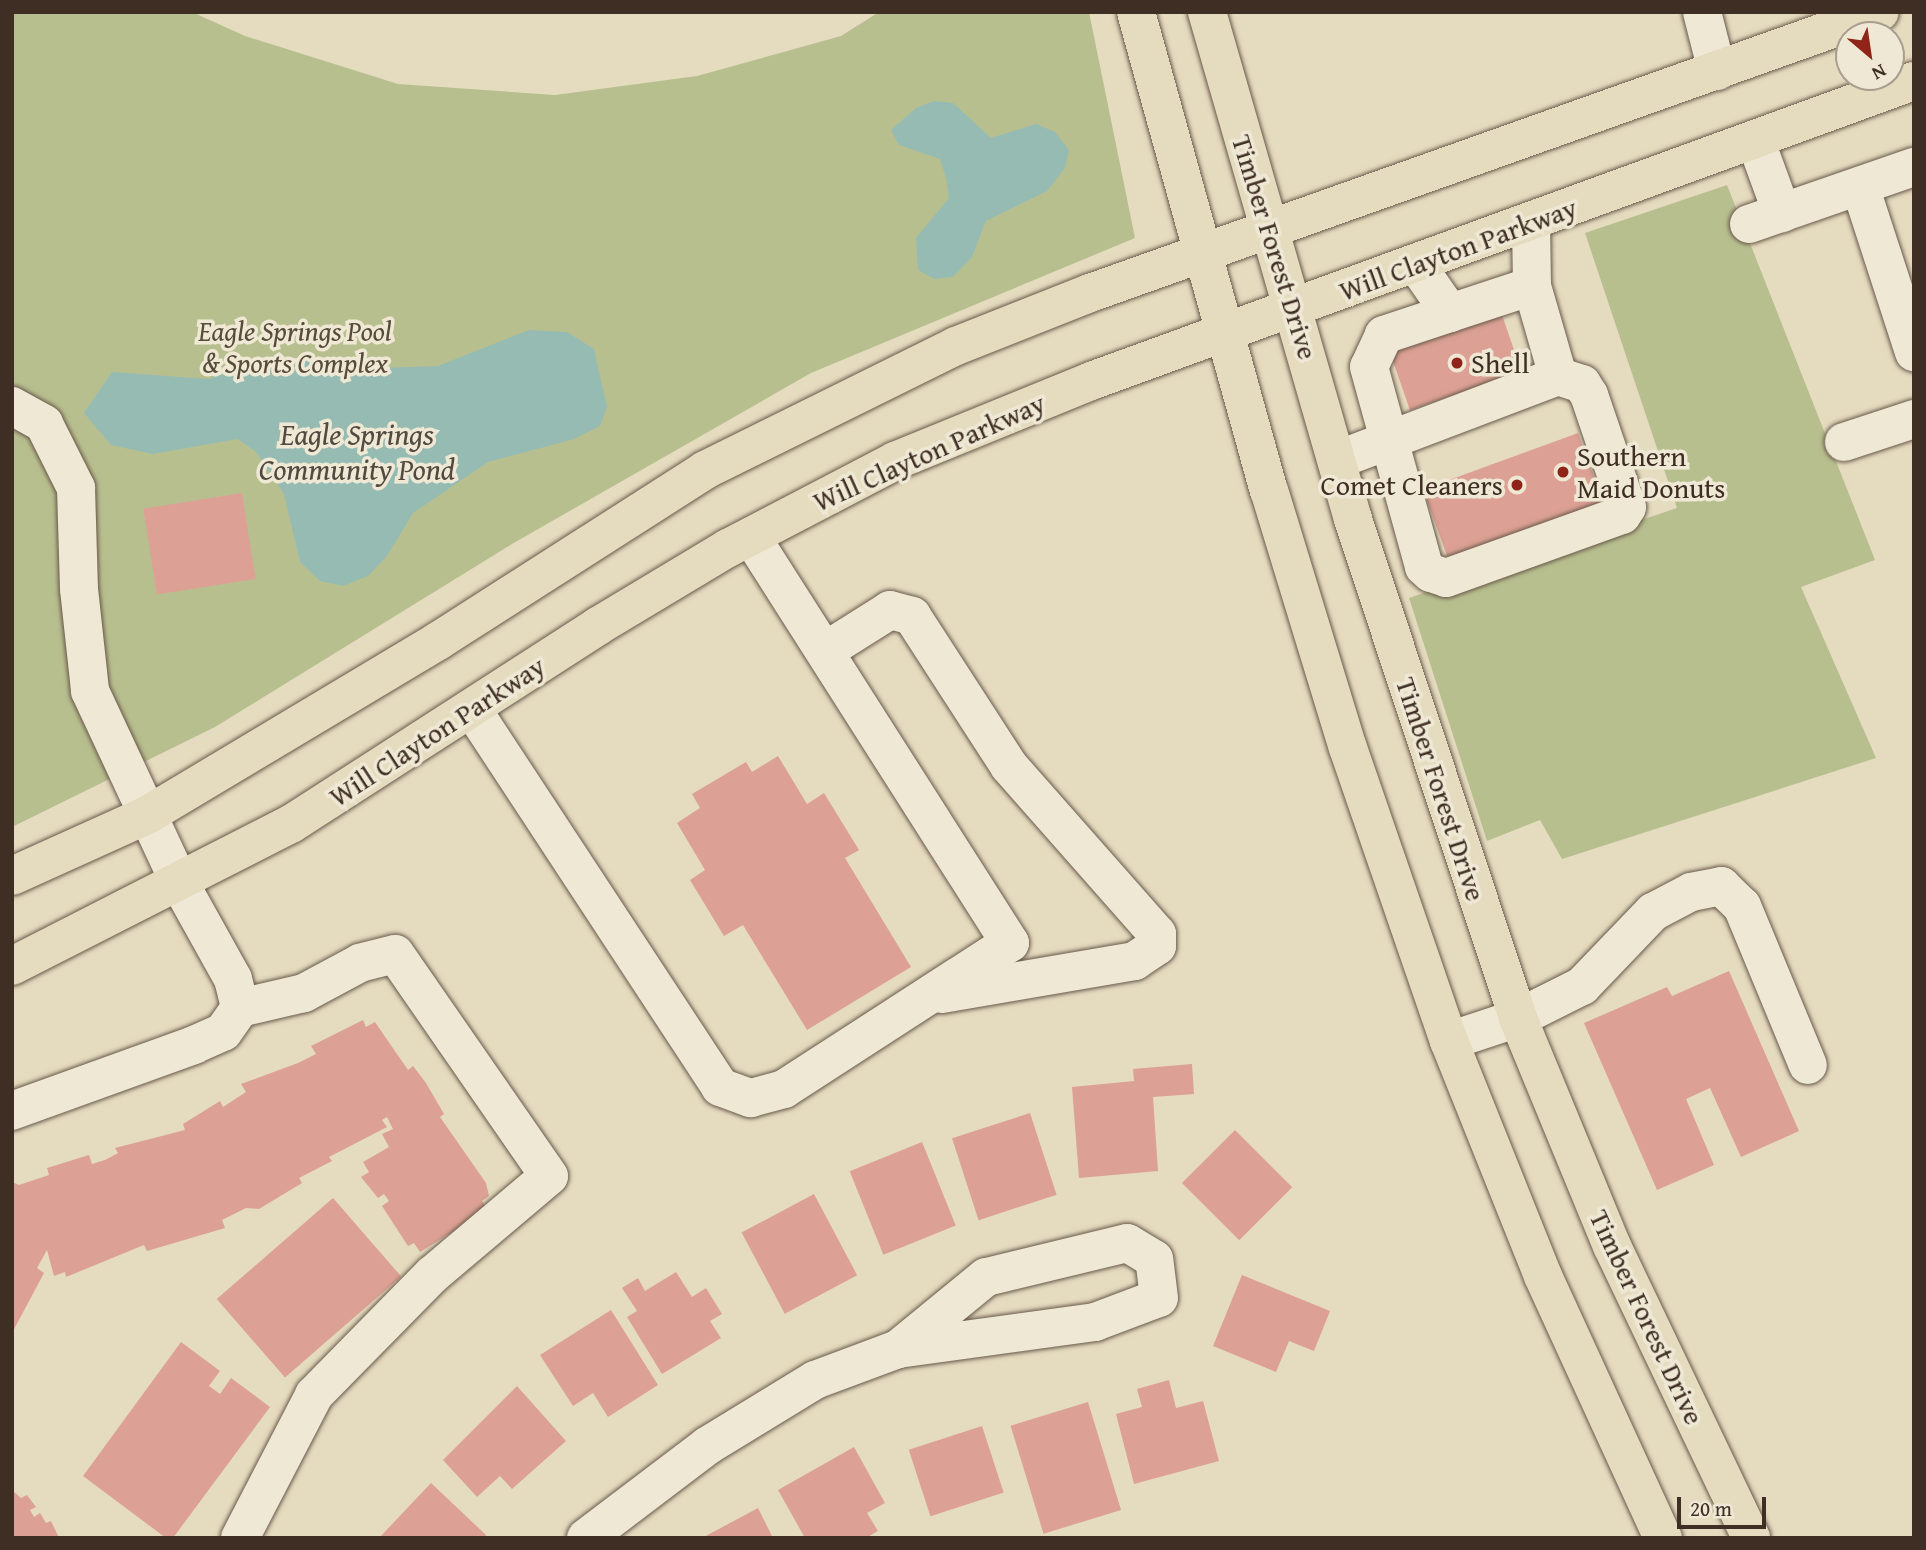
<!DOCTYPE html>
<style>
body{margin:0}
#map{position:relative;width:1926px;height:1550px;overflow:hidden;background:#e5dbbf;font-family:"Gentium Book Plus",serif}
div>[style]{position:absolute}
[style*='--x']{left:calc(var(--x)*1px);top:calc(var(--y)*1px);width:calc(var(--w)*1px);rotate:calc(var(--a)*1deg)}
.green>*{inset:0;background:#b8bf8f}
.water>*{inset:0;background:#96bbb3}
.building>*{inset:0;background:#dca194;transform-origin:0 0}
.roads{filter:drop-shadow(0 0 2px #68594a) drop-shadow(0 0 2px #68594a)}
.minor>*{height:38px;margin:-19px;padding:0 19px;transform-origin:19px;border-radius:19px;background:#eee8d5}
.major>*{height:38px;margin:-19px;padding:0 19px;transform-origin:19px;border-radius:19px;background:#e5dbbf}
.dots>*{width:19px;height:19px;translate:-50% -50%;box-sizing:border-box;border:4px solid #eee8d5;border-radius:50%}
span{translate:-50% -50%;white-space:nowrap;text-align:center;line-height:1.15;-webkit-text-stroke:7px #eee8d5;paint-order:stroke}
.street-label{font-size:28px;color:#3f2e23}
.park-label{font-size:28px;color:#574b39;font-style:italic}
.poi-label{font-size:28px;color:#3f2e23}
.left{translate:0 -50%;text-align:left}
.right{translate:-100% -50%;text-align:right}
.water-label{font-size:30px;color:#504a40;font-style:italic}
.frame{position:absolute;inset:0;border:14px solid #3f2e23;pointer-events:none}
.north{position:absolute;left:1835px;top:21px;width:70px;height:70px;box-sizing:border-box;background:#eee8d5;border:2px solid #a89e8e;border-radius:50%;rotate:151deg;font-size:19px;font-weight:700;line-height:28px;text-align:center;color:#3f2e23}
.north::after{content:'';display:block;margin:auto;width:24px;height:32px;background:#8f2418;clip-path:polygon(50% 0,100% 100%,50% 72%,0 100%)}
.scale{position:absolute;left:1677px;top:1497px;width:89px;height:32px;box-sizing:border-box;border:4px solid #3f2e23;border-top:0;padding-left:9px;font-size:21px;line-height:24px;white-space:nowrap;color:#3f2e23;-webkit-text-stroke:5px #eee8d5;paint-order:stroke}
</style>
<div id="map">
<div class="green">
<div style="clip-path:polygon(12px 12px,192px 12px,245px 36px,398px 84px,555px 95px,697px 76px,841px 36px,879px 12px,1089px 12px,1135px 238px,811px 373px,512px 544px,215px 727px,12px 827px)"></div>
<div style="clip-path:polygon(1727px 185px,1875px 560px,1801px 587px,1876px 758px,1562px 859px,1540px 820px,1487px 841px,1409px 598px,1677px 508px,1585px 233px)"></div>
</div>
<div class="water">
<div style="clip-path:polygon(934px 101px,953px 103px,991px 138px,1036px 124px,1055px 132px,1069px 150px,1065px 168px,1047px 191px,986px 221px,972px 257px,953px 277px,934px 279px,918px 270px,916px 238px,949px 198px,946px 178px,940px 159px,899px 145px,891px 130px,916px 108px)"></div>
<div style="clip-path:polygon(529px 330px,567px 332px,594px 349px,607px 407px,600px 426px,574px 439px,488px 462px,413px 513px,387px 556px,368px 576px,343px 586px,320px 581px,300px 562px,284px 494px,256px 452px,238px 439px,153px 454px,111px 445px,84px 413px,112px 372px,208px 379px,277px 357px,381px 368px,438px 366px)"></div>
</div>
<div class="building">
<div style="left:1502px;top:315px;width:60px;height:118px;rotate:71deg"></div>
<div style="left:1578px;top:433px;width:83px;height:165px;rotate:70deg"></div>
<div style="left:242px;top:493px;width:87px;height:100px;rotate:81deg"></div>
<div style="clip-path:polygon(778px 756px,807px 804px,824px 793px,859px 850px,845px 858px,911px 967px,807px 1030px,743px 925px,724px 936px,690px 880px,705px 870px,677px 823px,700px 808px,692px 794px,746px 762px,752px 772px)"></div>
<div style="clip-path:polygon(1729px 971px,1799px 1131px,1741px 1157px,1710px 1088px,1686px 1099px,1714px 1165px,1657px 1190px,1584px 1023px,1667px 987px,1672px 996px)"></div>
<div style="clip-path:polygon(363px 1020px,366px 1027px,375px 1022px,408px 1070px,413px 1066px,426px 1083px,444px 1114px,440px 1117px,486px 1183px,489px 1196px,482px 1201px,488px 1210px,420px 1252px,414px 1243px,408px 1246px,382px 1206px,389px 1201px,384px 1194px,378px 1198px,361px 1177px,369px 1172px,363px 1162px,389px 1147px,382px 1134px,393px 1129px,387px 1117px,382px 1120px,387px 1127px,329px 1157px,332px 1161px,299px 1178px,302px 1183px,259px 1209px,246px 1208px,222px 1220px,225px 1228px,147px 1251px,144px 1245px,66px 1277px,65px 1272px,54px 1276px,47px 1250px,37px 1268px,44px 1273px,12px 1333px,12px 1182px,19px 1185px,49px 1175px,47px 1168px,89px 1155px,92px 1164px,105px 1160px,118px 1153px,115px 1148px,185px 1130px,183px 1124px,220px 1101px,223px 1107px,246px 1092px,241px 1084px,298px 1063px,316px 1054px,311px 1046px)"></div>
<div style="clip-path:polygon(1192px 1064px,1194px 1094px,1153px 1097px,1158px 1171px,1079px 1178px,1072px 1087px,1134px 1081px,1133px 1069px)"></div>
<div style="left:1030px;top:1113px;width:86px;height:82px;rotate:72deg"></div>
<div style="left:1235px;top:1130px;width:81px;height:75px;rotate:45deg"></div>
<div style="left:922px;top:1142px;width:90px;height:78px;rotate:68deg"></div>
<div style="left:814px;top:1194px;width:92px;height:82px;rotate:62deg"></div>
<div style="left:333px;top:1198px;width:104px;height:154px;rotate:49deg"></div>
<div style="clip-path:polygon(676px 1272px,692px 1297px,706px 1288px,722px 1314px,710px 1321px,721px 1338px,662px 1374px,627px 1317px,637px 1311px,622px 1288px,638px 1278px,645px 1291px)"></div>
<div style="clip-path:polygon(1242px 1275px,1330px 1311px,1314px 1351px,1289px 1341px,1276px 1372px,1213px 1346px)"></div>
<div style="clip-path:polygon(611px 1310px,658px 1385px,608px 1417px,593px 1393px,573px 1406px,540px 1355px)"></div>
<div style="clip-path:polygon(181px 1342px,220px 1371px,209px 1386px,220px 1394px,231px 1378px,270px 1407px,173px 1538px,166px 1538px,83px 1476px)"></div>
<div style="clip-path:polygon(1169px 1380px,1176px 1408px,1203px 1401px,1219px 1461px,1134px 1484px,1116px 1414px,1142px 1407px,1137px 1389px)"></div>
<div style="clip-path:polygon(517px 1386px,566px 1441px,512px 1489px,500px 1476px,477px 1497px,443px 1460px)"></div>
<div style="left:1088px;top:1402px;width:113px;height:81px;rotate:73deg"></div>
<div style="left:982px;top:1426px;width:70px;height:77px;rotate:72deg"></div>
<div style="clip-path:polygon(854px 1447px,885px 1503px,867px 1513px,878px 1531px,866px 1538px,805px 1538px,778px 1490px)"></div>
<div style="clip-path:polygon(431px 1483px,486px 1535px,484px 1538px,379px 1538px)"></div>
<div style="clip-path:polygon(12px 1490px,21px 1498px,27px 1495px,36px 1507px,30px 1510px,34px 1517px,40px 1513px,46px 1523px,51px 1521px,59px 1538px,12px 1538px)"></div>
<div style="clip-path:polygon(758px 1508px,773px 1538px,702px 1538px)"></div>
</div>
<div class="roads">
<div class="minor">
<div style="--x:1702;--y:12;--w:61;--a:75.7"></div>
<div style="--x:1755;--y:139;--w:79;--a:70"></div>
<div style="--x:1860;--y:186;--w:175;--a:72"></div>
<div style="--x:1749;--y:224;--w:175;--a:-19.1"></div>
<div style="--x:1416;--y:264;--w:60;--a:55.2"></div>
<div style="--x:1450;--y:313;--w:86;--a:-18.2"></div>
<div style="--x:1532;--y:286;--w:63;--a:-90.9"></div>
<div style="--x:1450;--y:313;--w:70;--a:161.6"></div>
<div style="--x:1384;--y:335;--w:35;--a:115"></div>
<div style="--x:1369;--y:367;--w:207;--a:74.6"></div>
<div style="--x:1424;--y:567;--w:9;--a:41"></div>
<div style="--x:1431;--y:573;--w:16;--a:18"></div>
<div style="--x:1446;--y:578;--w:187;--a:-19.7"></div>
<div style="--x:1622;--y:515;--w:9;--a:-58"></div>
<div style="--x:1627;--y:507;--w:118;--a:-108.7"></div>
<div style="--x:1589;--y:395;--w:13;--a:-122"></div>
<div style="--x:1582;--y:384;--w:25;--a:-162"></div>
<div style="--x:12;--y:406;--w:37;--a:29"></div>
<div style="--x:44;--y:424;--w:72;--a:63.4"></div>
<div style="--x:76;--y:488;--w:101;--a:88.3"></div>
<div style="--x:79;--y:589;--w:103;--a:83.8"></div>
<div style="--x:90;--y:691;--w:211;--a:65"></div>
<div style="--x:179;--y:882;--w:111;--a:60.9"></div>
<div style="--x:233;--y:979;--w:30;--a:76"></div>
<div style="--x:240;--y:1008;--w:29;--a:125"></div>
<div style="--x:223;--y:1032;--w:32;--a:156"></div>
<div style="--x:194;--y:1045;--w:194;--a:160.1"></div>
<div style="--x:1844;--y:442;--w:74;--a:-18.2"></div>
<div style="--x:1337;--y:460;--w:236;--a:-20.8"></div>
<div style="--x:1558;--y:376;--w:94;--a:-106.1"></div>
<div style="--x:825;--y:651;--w:77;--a:-32.2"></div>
<div style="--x:890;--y:610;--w:23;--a:15"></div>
<div style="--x:912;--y:616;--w:179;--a:57.1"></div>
<div style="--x:1009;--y:766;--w:224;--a:48.6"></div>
<div style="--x:1157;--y:934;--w:12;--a:90"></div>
<div style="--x:1157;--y:946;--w:27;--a:146"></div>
<div style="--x:1135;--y:961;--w:196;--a:170.3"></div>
<div style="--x:472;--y:709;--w:452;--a:56.7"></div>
<div style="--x:720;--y:1087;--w:33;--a:20"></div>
<div style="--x:751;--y:1098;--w:34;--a:-15"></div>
<div style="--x:784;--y:1089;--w:269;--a:-32.9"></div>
<div style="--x:1010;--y:943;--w:482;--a:-122.5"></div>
<div style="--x:1449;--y:1041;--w:73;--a:-18.4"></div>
<div style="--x:1518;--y:1018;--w:72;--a:-26.6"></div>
<div style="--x:1582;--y:986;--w:103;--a:-46.2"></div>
<div style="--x:1653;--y:912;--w:43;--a:-27.8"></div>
<div style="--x:1691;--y:892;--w:31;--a:-11"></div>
<div style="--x:1721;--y:886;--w:29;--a:44"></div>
<div style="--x:1742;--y:906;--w:172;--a:67.5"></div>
<div style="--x:240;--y:1538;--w:161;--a:-62.6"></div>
<div style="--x:314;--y:1395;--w:168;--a:-45.5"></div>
<div style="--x:432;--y:1275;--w:153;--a:-40.2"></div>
<div style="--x:549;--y:1176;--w:270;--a:-124.7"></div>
<div style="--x:395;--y:954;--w:36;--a:166"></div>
<div style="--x:360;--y:963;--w:64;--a:151.8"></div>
<div style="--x:304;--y:993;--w:66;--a:166.8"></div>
<div style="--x:586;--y:1538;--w:152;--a:-37.2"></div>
<div style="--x:707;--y:1446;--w:127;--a:-31.4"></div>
<div style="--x:815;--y:1380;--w:89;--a:-20.5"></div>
<div style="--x:898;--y:1349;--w:199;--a:-7.8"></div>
<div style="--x:1095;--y:1322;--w:68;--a:-20.6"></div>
<div style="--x:1159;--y:1298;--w:39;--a:-97"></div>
<div style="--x:1154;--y:1259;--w:31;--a:-149"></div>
<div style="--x:1127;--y:1243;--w:145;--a:166.4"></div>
<div style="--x:986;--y:1277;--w:114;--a:140.7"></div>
</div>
<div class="major">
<div style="--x:1136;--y:12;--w:496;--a:74.5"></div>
<div style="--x:1269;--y:490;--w:270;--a:73"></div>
<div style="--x:1348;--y:748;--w:310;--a:71"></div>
<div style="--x:1449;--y:1041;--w:253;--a:68.2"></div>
<div style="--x:1543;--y:1276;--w:288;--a:65.4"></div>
<div style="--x:1207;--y:12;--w:528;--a:73.94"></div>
<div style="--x:1353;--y:519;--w:526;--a:71.7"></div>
<div style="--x:1518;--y:1018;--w:247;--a:67.6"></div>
<div style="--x:1612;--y:1246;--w:323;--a:64.5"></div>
<div style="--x:12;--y:876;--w:150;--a:-24.3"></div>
<div style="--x:149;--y:814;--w:337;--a:-30.9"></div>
<div style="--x:438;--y:641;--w:317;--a:-32.6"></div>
<div style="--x:705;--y:470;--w:280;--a:-26.3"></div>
<div style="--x:956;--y:346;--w:144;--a:-21.6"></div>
<div style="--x:1090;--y:293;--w:838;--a:-19.58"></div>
<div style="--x:12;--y:966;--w:313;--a:-27"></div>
<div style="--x:291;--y:824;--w:365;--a:-32.8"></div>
<div style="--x:598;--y:626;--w:152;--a:-31"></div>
<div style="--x:728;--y:548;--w:188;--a:-27.5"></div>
<div style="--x:895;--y:461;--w:212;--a:-22.2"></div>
<div style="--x:1091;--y:381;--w:876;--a:-20.03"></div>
</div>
</div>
<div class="dots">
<div style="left:1457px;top:363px;background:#8f2418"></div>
<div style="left:1563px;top:472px;background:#8f2418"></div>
<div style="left:1517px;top:485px;background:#8f2418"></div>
</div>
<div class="street-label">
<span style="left:1275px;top:247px;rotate:73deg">Timber Forest Drive</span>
<span style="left:1458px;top:249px;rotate:-20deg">Will Clayton Parkway</span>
<span style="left:929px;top:452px;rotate:-24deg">Will Clayton Parkway</span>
<span style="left:437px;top:731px;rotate:-33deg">Will Clayton Parkway</span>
<span style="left:1441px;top:789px;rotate:72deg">Timber Forest Drive</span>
<span style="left:1647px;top:1317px;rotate:65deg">Timber Forest Drive</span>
</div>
<div class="park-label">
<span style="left:295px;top:347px">Eagle Springs Pool<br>&amp; Sports Complex</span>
</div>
<div class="poi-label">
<span class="left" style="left:1471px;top:363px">Shell</span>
<span class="left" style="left:1577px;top:472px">Southern<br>Maid Donuts</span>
<span class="right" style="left:1503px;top:485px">Comet Cleaners</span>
</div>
<div class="water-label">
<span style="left:357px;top:451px">Eagle Springs<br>Community Pond</span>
</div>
<div class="frame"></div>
<div class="north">N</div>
<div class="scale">20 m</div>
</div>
